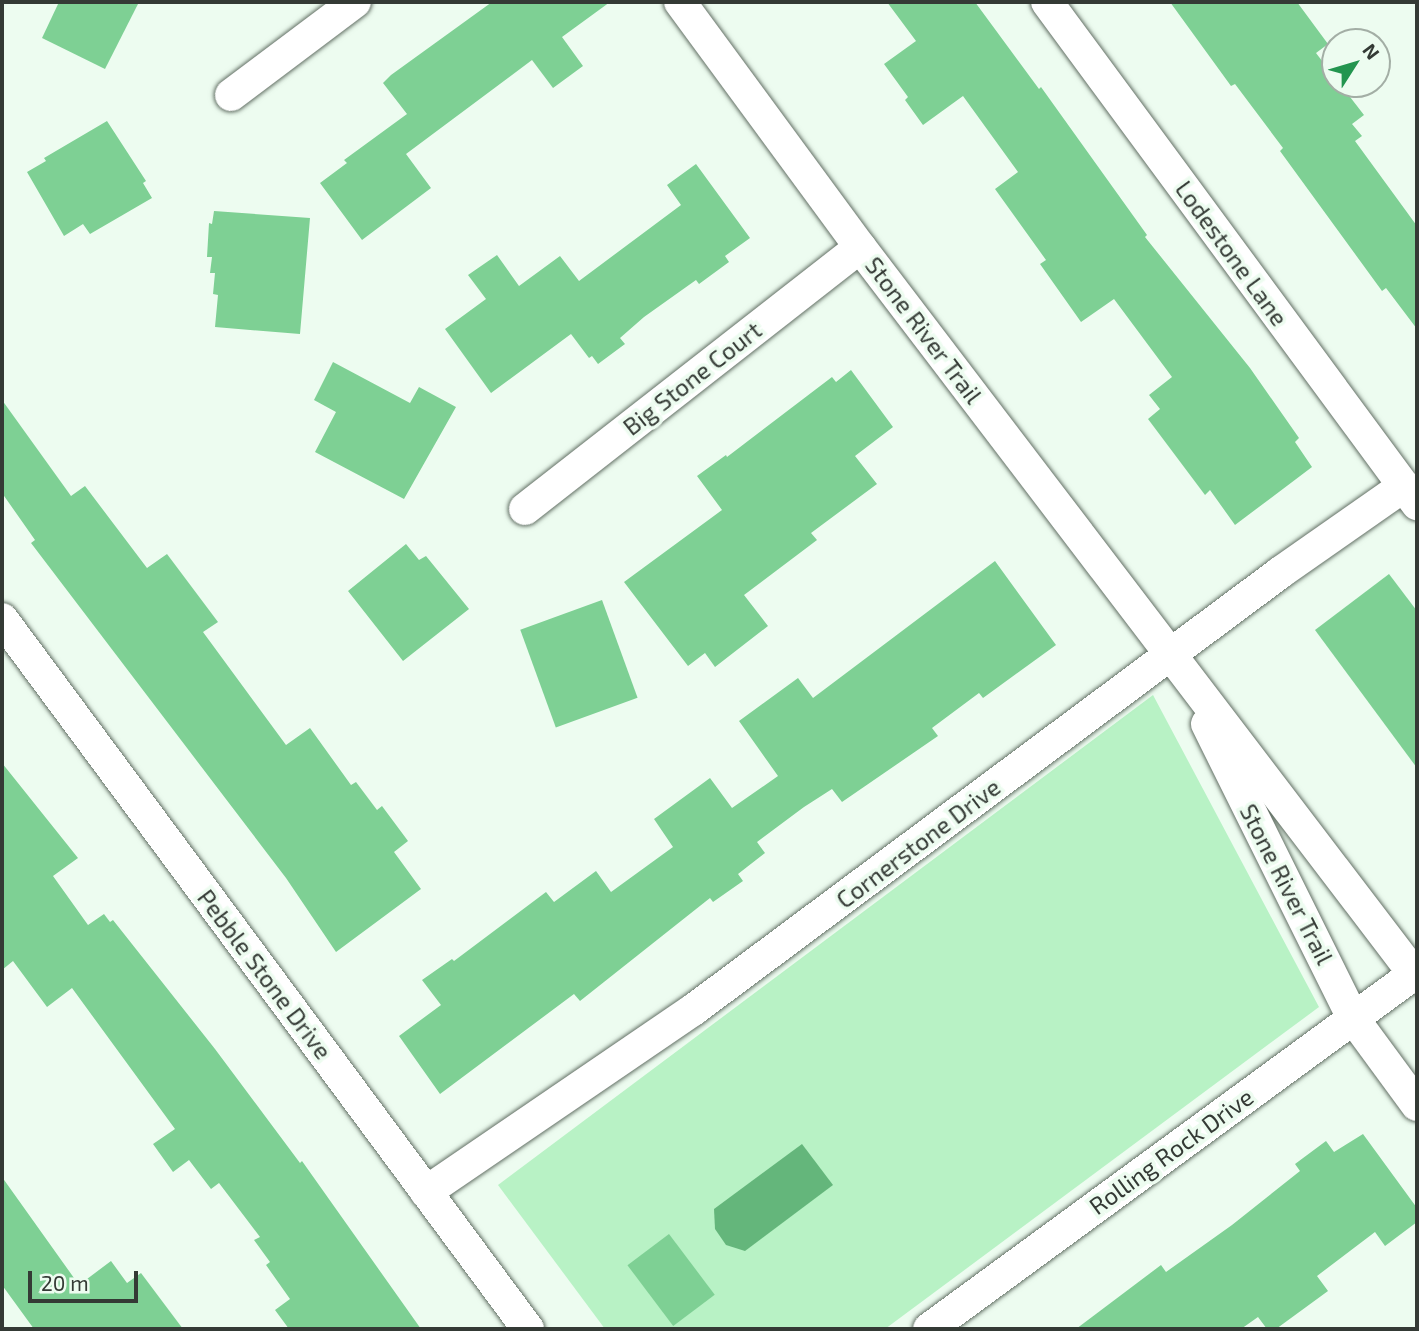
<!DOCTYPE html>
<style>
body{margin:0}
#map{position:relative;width:1419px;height:1331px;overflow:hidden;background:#edfcf0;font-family:"Exo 2",sans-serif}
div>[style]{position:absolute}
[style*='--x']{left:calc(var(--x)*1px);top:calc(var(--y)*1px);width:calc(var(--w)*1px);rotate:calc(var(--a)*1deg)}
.green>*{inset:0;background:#b8f2c5}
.water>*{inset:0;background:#64b67b}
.building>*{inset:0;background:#7ed094;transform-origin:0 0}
.roads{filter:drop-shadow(0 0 2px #637065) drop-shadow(0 0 2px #637065)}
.minor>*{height:32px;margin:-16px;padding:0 16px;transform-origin:16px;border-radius:16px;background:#fff}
span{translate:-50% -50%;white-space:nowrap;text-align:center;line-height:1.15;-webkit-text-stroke:7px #edfcf0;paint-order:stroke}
.street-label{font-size:24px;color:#343a35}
.frame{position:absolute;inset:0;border:4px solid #343a35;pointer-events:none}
.north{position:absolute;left:1321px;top:28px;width:70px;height:70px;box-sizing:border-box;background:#edfcf0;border:2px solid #a3aea5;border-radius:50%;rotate:53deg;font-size:19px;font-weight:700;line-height:28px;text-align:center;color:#343a35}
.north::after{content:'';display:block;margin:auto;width:24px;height:32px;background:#23954f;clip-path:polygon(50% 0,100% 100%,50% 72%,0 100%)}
.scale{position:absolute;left:28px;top:1271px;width:110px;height:32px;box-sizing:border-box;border:4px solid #343a35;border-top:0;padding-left:9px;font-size:21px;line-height:24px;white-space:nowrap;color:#343a35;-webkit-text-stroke:5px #edfcf0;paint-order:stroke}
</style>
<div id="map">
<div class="green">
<div style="clip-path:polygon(1153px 695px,1319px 1007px,885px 1329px,605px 1329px,498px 1185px)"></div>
</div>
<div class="water">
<div style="clip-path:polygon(802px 1144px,833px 1185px,745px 1251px,726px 1245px,715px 1229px,714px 1209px)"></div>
</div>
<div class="building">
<div style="clip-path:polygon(59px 2px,139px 2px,105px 69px,42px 38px)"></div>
<div style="clip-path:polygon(492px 2px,610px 2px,562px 37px,583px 66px,553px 88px,532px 60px,406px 154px,431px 188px,362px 240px,320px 183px,347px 163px,344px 160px,407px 114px,383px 83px,391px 75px)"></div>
<div style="clip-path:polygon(887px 2px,975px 2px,1039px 89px,1041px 87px,1147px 235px,1145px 237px,1250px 368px,1299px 438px,1295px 442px,1312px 467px,1235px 525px,1210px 490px,1205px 495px,1148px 419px,1160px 409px,1149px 395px,1172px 377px,1114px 299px,1081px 322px,1040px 264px,1046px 260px,995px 189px,1018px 172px,963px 96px,923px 125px,905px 100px,908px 97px,884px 64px,916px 41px)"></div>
<div style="clip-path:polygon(1170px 2px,1297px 2px,1328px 44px,1316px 53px,1335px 78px,1335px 84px,1340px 84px,1364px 115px,1352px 124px,1362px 136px,1355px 141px,1417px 226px,1417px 329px,1386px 288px,1382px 291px,1280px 151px,1283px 148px,1235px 84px,1231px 86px)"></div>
<div style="clip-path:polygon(107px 121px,146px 181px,143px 183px,152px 198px,90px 234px,83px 224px,64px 236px,27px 172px,46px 161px,44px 158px)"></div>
<div style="clip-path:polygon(696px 164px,750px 238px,725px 256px,729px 262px,699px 284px,696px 280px,644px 317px,620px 338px,625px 344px,598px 364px,592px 356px,589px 358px,571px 334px,491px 393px,445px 329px,486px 299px,468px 275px,497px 255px,519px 286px,560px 256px,579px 281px,681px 205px,667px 185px)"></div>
<div style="clip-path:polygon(214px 211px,310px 218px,300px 334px,215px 327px,218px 295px,213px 294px,215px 273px,210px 273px,212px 257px,207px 257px,209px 223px,212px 224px)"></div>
<div style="clip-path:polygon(333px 362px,410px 403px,419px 387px,456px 407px,404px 499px,315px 452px,336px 412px,314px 400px)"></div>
<div style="clip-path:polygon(851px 370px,893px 427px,855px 456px,877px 484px,811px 533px,817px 540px,744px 595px,768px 626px,715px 667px,705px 653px,688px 666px,624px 582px,722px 510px,697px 476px,726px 455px,727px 457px,832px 377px,836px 382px)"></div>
<div style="clip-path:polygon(2px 400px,71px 496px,85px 486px,147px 568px,167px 554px,218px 622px,203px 632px,286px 745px,310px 728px,351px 785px,356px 782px,377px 810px,382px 806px,408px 841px,394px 852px,421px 889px,336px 952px,286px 878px,31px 543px,35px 540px,2px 493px)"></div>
<div style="clip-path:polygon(406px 544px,419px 560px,426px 556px,469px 609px,403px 661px,348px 591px)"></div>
<div style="clip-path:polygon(995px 561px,1056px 645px,983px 698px,979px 693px,932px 728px,938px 736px,842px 802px,832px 789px,804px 807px,757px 842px,765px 853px,738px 874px,743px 881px,713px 902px,710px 898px,580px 1001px,574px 994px,440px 1094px,399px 1036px,441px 1005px,422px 980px,452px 959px,454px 961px,546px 892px,554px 902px,596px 871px,611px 892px,673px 847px,654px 819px,710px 778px,732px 808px,778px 776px,739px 721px,798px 678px,813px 698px)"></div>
<div style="clip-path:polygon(1389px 574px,1417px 611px,1417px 768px,1315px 630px)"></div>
<div style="left:602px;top:600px;width:104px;height:87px;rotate:70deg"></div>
<div style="clip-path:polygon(2px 763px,78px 858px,53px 876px,88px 925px,104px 914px,110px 922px,113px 920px,215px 1049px,300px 1163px,302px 1161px,421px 1329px,289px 1329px,275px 1310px,290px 1299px,266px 1265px,270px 1262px,254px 1240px,260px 1237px,219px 1183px,211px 1189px,189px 1160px,173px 1172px,153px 1144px,175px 1129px,72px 988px,47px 1007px,13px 961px,2px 970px)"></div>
<div style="clip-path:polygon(1363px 1134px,1417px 1208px,1417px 1222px,1385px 1246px,1375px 1232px,1317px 1276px,1328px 1291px,1276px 1329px,1267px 1329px,1258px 1317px,1241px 1329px,1076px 1329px,1161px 1265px,1166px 1272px,1232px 1225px,1300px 1171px,1295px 1164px,1326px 1141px,1334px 1152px)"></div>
<div style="clip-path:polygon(2px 1177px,79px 1285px,111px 1261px,127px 1283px,141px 1273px,183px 1329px,34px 1329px,2px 1285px)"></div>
<div style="left:669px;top:1234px;width:76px;height:52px;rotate:53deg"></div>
</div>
<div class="roads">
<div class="minor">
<div style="--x:680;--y:2;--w:304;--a:53.7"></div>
<div style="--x:860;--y:247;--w:919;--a:52.69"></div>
<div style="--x:1047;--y:2;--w:624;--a:53.61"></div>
<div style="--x:231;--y:95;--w:155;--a:-36.9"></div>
<div style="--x:525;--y:509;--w:425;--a:-38"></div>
<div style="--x:2;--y:619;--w:884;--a:53.47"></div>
<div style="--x:1207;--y:724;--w:328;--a:63.6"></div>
<div style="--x:1353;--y:1018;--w:108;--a:53.7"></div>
<div style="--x:426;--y:1192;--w:323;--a:-34.3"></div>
<div style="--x:693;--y:1010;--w:733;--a:-36.68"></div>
<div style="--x:1281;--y:572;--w:150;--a:-35"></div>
<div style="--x:929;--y:1329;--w:601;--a:-36.2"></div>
</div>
</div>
<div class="street-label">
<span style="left:1232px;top:253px;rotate:54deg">Lodestone Lane</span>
<span style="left:924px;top:330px;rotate:53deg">Stone River Trail</span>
<span style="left:692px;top:378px;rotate:-38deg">Big Stone Court</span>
<span style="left:918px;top:843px;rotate:-37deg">Cornerstone Drive</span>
<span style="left:1287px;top:884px;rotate:63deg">Stone River Trail</span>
<span style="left:265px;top:974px;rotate:53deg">Pebble Stone Drive</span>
<span style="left:1171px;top:1151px;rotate:-36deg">Rolling Rock Drive</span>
</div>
<div class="frame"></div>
<div class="north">N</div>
<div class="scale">20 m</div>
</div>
